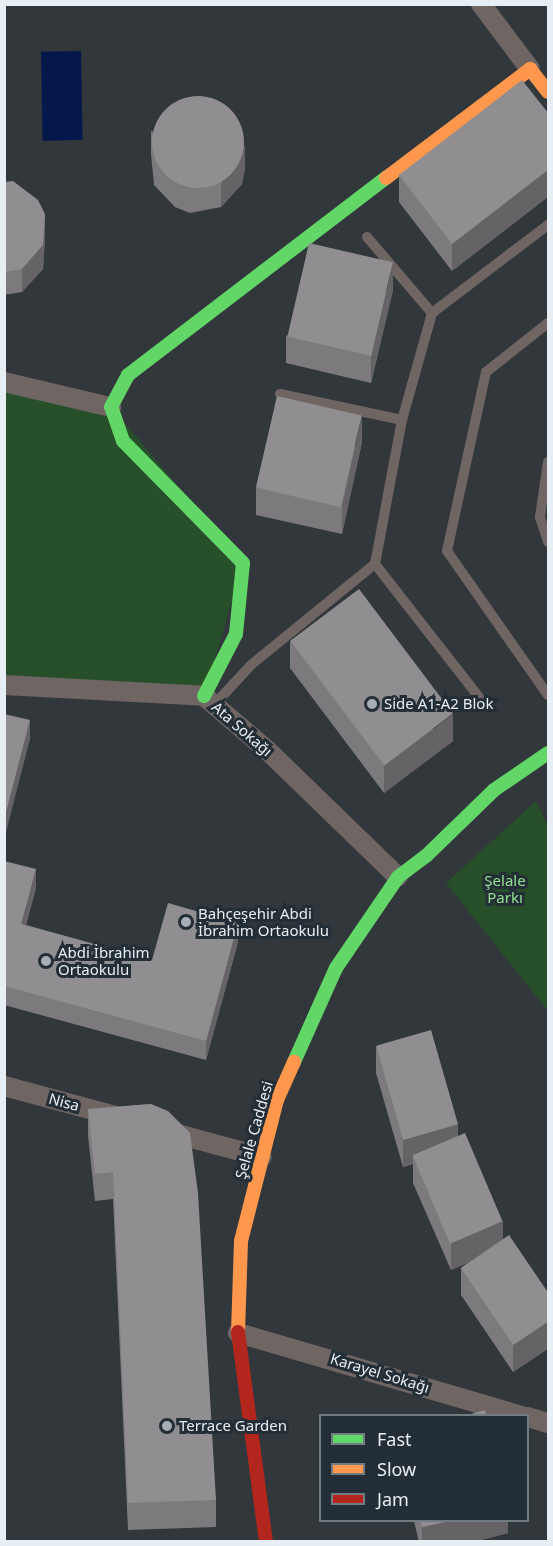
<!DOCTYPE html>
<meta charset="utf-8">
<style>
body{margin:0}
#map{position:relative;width:553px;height:1546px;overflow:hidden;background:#32373c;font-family:"Noto Sans",sans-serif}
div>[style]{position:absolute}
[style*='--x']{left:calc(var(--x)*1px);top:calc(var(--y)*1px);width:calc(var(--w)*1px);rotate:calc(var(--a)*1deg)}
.green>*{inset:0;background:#274f29}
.water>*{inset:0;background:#05184b;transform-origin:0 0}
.lane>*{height:10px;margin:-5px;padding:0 5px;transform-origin:5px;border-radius:5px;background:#6f6563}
.street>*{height:20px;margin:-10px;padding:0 10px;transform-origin:10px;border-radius:10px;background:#6f6563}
.fast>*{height:14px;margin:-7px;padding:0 7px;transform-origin:7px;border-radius:7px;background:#63d668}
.slow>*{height:14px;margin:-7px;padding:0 7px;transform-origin:7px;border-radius:7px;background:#ff974d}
.jam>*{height:14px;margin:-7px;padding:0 7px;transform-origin:7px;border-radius:7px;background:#b3261e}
.wall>*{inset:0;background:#7c7a7c}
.shaded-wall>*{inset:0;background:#656365}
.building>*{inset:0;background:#908e90;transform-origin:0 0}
.round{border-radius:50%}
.dots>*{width:16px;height:16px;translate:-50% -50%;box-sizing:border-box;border:3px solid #232e36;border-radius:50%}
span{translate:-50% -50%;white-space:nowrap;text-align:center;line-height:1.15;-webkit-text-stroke:6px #232e36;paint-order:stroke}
.poi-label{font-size:15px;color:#e7eef4}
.left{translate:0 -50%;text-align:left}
.street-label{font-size:15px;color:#e7eef4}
.park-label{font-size:15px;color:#92e191}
.frame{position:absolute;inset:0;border:6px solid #e7eef4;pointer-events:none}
.legend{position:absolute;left:319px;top:1414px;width:210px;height:108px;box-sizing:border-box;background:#232e36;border:2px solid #717b82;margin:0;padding:8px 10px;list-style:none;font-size:18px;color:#e7eef4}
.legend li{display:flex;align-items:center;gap:12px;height:30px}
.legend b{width:30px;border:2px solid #717b82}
</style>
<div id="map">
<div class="green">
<div style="clip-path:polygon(4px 382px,111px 407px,243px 563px,204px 696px,5px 685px)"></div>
<div style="clip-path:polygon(536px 801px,548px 827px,548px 1011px,446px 883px)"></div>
</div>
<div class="water">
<div style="left:81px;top:51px;width:89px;height:40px;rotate:89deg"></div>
</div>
<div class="lane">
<div style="--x:367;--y:237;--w:100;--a:49.5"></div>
<div style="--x:548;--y:323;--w:79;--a:141.7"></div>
<div style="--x:486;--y:372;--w:183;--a:102.3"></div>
<div style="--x:447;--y:551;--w:176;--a:55"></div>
<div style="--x:280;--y:394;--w:125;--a:12"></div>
<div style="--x:548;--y:462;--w:56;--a:98.3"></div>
<div style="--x:540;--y:517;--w:26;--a:72"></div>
<div style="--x:482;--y:701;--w:174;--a:-128"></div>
<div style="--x:375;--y:564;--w:147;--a:-79.4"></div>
<div style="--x:402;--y:420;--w:111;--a:-74.3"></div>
<div style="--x:432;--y:313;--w:146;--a:-37.2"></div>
<div style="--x:214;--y:705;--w:54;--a:-47.2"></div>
<div style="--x:251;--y:665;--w:160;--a:-39.2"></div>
</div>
<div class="street">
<div style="--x:481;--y:4;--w:81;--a:53"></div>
<div style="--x:4;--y:382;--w:110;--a:13.2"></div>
<div style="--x:4;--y:685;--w:200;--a:3.1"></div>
<div style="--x:204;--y:696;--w:83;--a:40.6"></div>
<div style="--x:267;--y:750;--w:182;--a:44.1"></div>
<div style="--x:4;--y:1086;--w:115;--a:15.1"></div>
<div style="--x:166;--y:1131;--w:99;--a:15.2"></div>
<div style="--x:238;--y:1333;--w:295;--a:16.3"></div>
<div style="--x:528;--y:1417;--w:21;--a:17"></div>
</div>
<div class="fast">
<div style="--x:204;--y:696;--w:70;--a:-62.7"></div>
<div style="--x:236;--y:634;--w:71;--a:-84.4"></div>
<div style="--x:243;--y:563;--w:171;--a:-134.5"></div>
<div style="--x:123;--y:441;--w:36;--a:-109"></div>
<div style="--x:111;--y:407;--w:36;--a:-62"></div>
<div style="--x:128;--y:375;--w:325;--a:-37.4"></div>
<div style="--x:294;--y:1062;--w:103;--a:-65.9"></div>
<div style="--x:336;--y:968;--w:110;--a:-55.7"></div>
<div style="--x:398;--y:877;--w:35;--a:-37"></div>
<div style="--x:426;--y:856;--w:95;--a:-44.1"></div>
<div style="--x:494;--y:790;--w:65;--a:-34.4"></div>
</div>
<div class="slow">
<div style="--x:386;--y:178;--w:181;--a:-37.1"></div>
<div style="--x:530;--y:69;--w:29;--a:52"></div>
<div style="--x:238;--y:1332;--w:91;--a:-88.1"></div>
<div style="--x:241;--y:1241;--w:146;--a:-75.7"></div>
<div style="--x:277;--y:1100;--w:42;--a:-65.9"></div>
</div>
<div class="jam">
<div style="--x:238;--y:1332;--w:212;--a:82.4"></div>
</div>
<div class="wall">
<div style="clip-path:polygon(549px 114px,549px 196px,452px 271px,399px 202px,399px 175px)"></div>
<div style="clip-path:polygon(151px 131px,245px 168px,242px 184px,221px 207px,190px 213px,175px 207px,154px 185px,151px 154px)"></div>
<div style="clip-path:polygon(4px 182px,45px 238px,43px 269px,22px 292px,4px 295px)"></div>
<div style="clip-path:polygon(393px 290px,371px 383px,286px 363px,286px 336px)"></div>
<div style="clip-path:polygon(362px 442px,342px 534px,256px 515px,256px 488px)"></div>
<div style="clip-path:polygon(290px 641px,453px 741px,384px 793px,290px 668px)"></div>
<div style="clip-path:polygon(4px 861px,36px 888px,26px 925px,152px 960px,238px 942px,206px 1060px,4px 1005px)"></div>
<div style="clip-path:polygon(376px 1046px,458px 1137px,503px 1239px,549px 1294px,549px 1348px,513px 1372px,461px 1295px,461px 1268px,469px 1262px,451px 1270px,413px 1183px,413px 1164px,403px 1167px,376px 1073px)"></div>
<div style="clip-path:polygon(151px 1104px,216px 1500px,216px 1527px,128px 1530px,113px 1199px,95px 1201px,88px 1136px,88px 1109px)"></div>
<div style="clip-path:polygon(414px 1521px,508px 1521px,508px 1533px,473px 1542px,419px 1542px)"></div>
</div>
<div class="shaded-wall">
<div style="clip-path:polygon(245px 145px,245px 168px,242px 184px,221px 207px,221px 184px)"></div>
<div style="clip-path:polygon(549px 169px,549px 196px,452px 271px,452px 244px)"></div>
<div style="clip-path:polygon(45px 214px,45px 238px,43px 269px,22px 292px,22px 269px)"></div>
<div style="clip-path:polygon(393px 263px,393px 290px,371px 383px,371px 356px)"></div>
<div style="clip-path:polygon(362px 415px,362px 442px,342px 534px,342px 507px)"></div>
<div style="clip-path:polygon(453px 714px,453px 741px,384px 793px,384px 766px)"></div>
<div style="clip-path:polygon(30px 720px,30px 739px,4px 840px,4px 821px)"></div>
<div style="clip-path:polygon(36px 869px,36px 888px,21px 943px,21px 924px)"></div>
<div style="clip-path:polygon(238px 923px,238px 942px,206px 1060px,206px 1041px)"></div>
<div style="clip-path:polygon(458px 1124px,458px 1151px,413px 1156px,413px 1164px,403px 1167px,403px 1140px)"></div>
<div style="clip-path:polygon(503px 1221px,503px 1248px,451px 1270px,451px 1243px)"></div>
<div style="clip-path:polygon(549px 1321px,549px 1348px,513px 1372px,513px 1345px)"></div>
<div style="clip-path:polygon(449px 1521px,508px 1521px,508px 1533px,473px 1542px,422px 1542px,422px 1527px)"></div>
</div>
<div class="building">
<div style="clip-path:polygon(522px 80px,549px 114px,549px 169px,452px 244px,399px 175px)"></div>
<div class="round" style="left:152px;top:96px;width:92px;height:92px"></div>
<div style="clip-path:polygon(13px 181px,38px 200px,45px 214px,43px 245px,22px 269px,4px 272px,4px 182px)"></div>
<div style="left:309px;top:243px;width:86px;height:96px;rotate:13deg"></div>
<div style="left:277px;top:396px;width:87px;height:94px;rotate:13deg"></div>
<div style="left:359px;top:589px;width:156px;height:86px;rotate:53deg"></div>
<div style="clip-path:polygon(4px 714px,30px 720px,4px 821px)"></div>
<div style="clip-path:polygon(4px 861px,36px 869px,21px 924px,152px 960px,168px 903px,238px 923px,206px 1041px,4px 986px)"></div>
<div style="left:431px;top:1030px;width:98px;height:57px;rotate:74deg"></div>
<div style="clip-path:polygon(151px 1104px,168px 1111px,190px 1133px,198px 1193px,216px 1500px,128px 1503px,113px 1172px,95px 1174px,88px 1109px)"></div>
<div style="left:465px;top:1133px;width:96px;height:57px;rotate:67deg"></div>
<div style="clip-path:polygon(509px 1235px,549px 1294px,549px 1321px,513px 1345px,461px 1268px)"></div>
<div style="clip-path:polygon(485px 1410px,486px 1416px,464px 1416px)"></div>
<div style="clip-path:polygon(420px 1521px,449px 1521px,422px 1527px)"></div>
</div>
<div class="dots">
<div style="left:372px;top:704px;background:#a8aeb4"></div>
<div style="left:186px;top:922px;background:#a8aeb4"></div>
<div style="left:46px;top:961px;background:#a8aeb4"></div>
<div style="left:167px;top:1426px;background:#a8aeb4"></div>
</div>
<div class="poi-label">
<span class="left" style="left:384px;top:704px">Side A1-A2 Blok</span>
<span class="left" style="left:198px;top:922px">Bahçeşehir Abdi<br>İbrahim Ortaokulu</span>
<span class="left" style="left:58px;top:961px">Abdi İbrahim<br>Ortaokulu</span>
<span class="left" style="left:179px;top:1426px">Terrace Garden</span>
</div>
<div class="street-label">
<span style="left:242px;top:729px;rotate:41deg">Ata Sokağı</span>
<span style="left:64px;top:1102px;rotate:15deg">Nisa</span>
<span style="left:254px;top:1130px;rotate:-74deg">Şelale Caddesi</span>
<span style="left:380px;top:1373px;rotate:17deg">Karayel Sokağı</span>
</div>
<div class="park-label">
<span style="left:505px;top:889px">Şelale<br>Parkı</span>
</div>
<div class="frame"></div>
<ul class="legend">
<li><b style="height:8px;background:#63d668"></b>Fast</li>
<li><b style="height:8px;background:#ff974d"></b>Slow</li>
<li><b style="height:8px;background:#b3261e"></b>Jam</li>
</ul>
</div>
